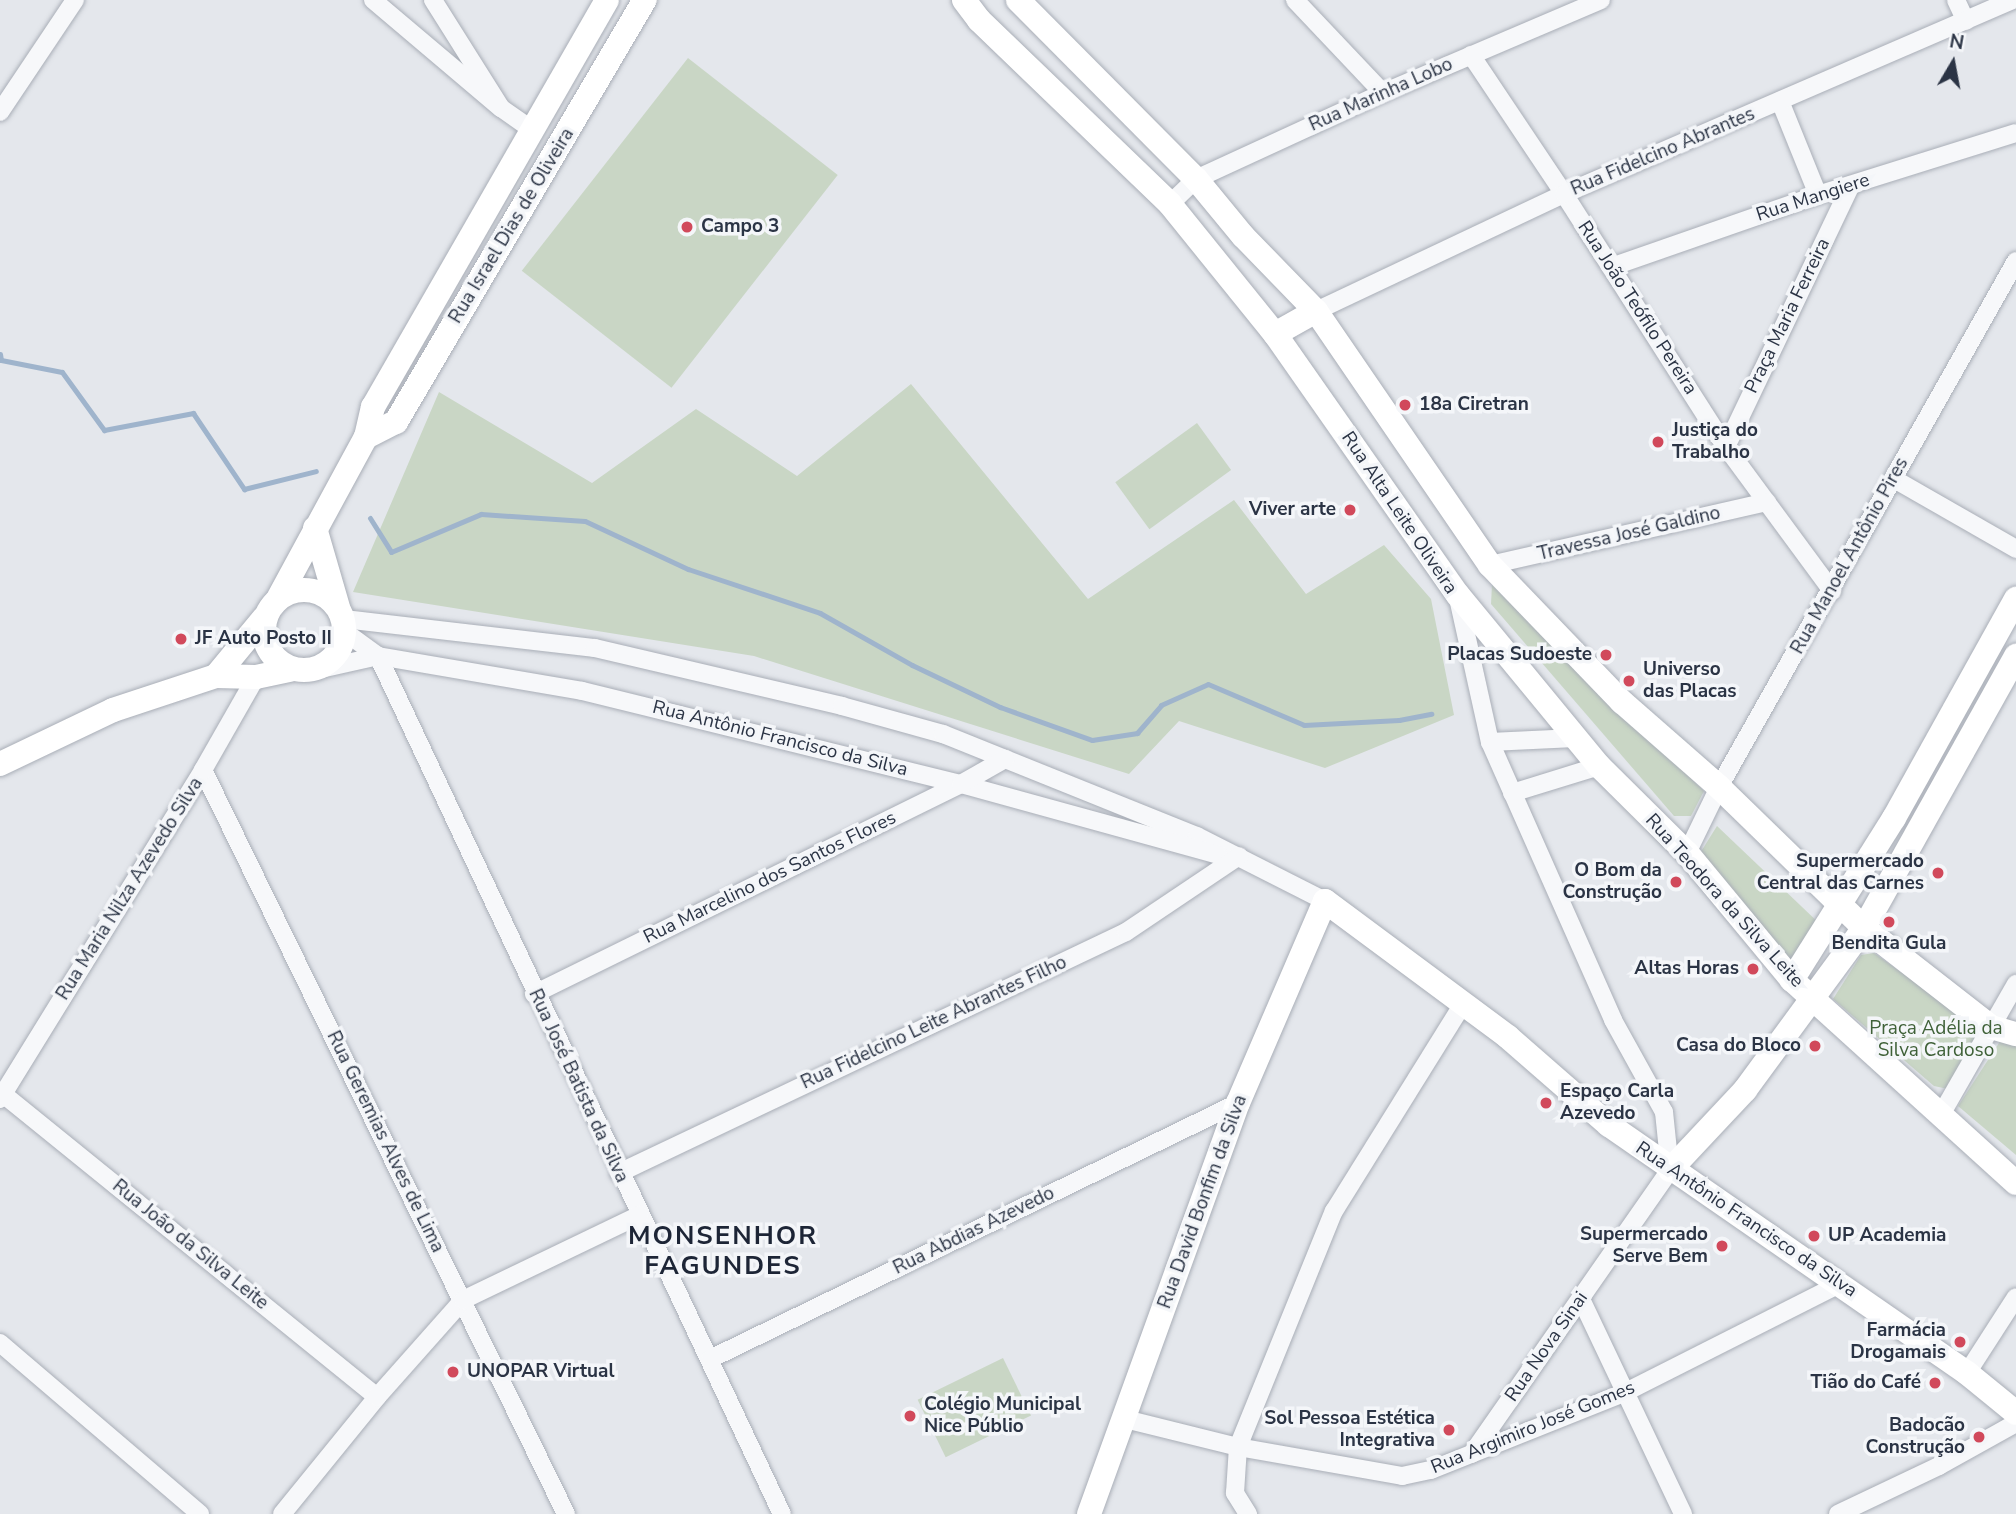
<!DOCTYPE html>
<meta charset="utf-8">
<style>
body{margin:0}
#map{position:relative;width:2016px;height:1514px;overflow:hidden;background:#e4e7ec;font-family:"Nunito Sans",sans-serif}
div>[style]{position:absolute}
[style*='--x']{left:calc(var(--x)*1px);top:calc(var(--y)*1px);width:calc(var(--w)*1px);rotate:calc(var(--a)*1deg)}
.green>*{inset:0;background:#c9d6c5;transform-origin:0 0}
.stream>*{height:5px;margin:-2.5px;padding:0 2.5px;transform-origin:2.5px;border-radius:2.5px;background:#9fb4cc}
.roads{filter:drop-shadow(0 0 2px #a9aeb7) drop-shadow(0 0 2px #a9aeb7)}
.street>*{height:18px;margin:-9px;padding:0 9px;transform-origin:9px;border-radius:9px;background:#f7f8fa}
.secondary>*{height:24px;margin:-12px;padding:0 12px;transform-origin:12px;border-radius:12px;background:#fff}
.secondary>.ring{margin:-12px;padding:0;box-sizing:content-box;background:none;border:24px solid #fff;border-radius:50%}
.dots>*{width:19px;height:19px;translate:-50% -50%;box-sizing:border-box;border:4px solid #f4f6f9;border-radius:50%}
span{translate:-50% -50%;white-space:nowrap;text-align:center;line-height:1.15;-webkit-text-stroke:7px #f4f6f9;paint-order:stroke}
.street-label{font-size:19px;color:#2b3445}
.poi-label{font-size:19px;color:#2b3445;font-weight:700}
.left{translate:0 -50%;text-align:left}
.right{translate:-100% -50%;text-align:right}
.park-label{font-size:19px;color:#3f6138}
.district-label{font-size:26px;color:#1d2536;font-weight:700;letter-spacing:2px}
.north{position:absolute;left:1918px;top:28px;width:70px;height:70px;-webkit-text-stroke:5px #f4f6f9;paint-order:stroke;rotate:10deg;font-size:19px;font-weight:700;line-height:28px;text-align:center;color:#2b3445}
.north::after{content:'';display:block;margin:auto;width:24px;height:32px;background:#2b3445;clip-path:polygon(50% 0,100% 100%,50% 72%,0 100%)}
</style>
<div id="map">
<div class="green">
<div style="left:688px;top:58px;width:190px;height:270px;rotate:38deg"></div>
<div style="clip-path:polygon(911px 384px,1088px 599px,1234px 500px,1306px 594px,1384px 545px,1431px 599px,1454px 715px,1325px 768px,1179px 721px,1129px 774px,754px 656px,353px 592px,439px 392px,592px 483px,696px 409px,797px 476px)"></div>
<div style="left:1197px;top:423px;width:58px;height:101px;rotate:54deg"></div>
<div style="clip-path:polygon(1492px 585px,1704px 791px,1691px 816px,1674px 816px,1491px 604px)"></div>
<div style="clip-path:polygon(1717px 826px,1823px 927px,1793px 975px,1697px 858px)"></div>
<div style="clip-path:polygon(1874px 953px,1973px 1023px,1977px 1040px,1948px 1089px,1934px 1086px,1833px 999px,1861px 955px)"></div>
<div style="clip-path:polygon(2001px 1040px,2016px 1046px,2016px 1155px,1958px 1106px)"></div>
<div style="left:1003px;top:1358px;width:64px;height:95px;rotate:64deg"></div>
</div>
<div class="stream">
<div style="--x:0;--y:354;--w:6;--a:81"></div>
<div style="--x:1;--y:360;--w:62;--a:11.1"></div>
<div style="--x:62;--y:372;--w:72;--a:54.1"></div>
<div style="--x:104;--y:430;--w:91;--a:-10.8"></div>
<div style="--x:193;--y:413;--w:92;--a:56.1"></div>
<div style="--x:244;--y:489;--w:74;--a:-14"></div>
<div style="--x:370;--y:518;--w:40;--a:58"></div>
<div style="--x:391;--y:552;--w:98;--a:-22.9"></div>
<div style="--x:481;--y:514;--w:104;--a:3.9"></div>
<div style="--x:585;--y:521;--w:114;--a:25"></div>
<div style="--x:688;--y:569;--w:139;--a:18.4"></div>
<div style="--x:820;--y:613;--w:106;--a:29.5"></div>
<div style="--x:912;--y:665;--w:98;--a:25.5"></div>
<div style="--x:1000;--y:707;--w:98;--a:19.7"></div>
<div style="--x:1092;--y:740;--w:46;--a:-8.8"></div>
<div style="--x:1137;--y:733;--w:37;--a:-49"></div>
<div style="--x:1161;--y:705;--w:51;--a:-24.1"></div>
<div style="--x:1208;--y:684;--w:104;--a:23.1"></div>
<div style="--x:1304;--y:725;--w:95;--a:-3"></div>
<div style="--x:1399;--y:720;--w:33;--a:-11"></div>
</div>
<div class="roads">
<div class="street">
<div style="--x:373;--y:0;--w:167;--a:40.2"></div>
<div style="--x:433;--y:0;--w:128;--a:57.8"></div>
<div style="--x:501;--y:108;--w:35;--a:35"></div>
<div style="--x:1295;--y:0;--w:128;--a:46.6"></div>
<div style="--x:1956;--y:0;--w:23;--a:65"></div>
<div style="--x:1471;--y:55;--w:167;--a:56.2"></div>
<div style="--x:1564;--y:194;--w:300;--a:57.4"></div>
<div style="--x:1726;--y:447;--w:179;--a:53.6"></div>
<div style="--x:1780;--y:101;--w:101;--a:68"></div>
<div style="--x:0;--y:112;--w:135;--a:-56.2"></div>
<div style="--x:1170;--y:204;--w:36;--a:-44"></div>
<div style="--x:1196;--y:179;--w:206;--a:-24.7"></div>
<div style="--x:1383;--y:93;--w:237;--a:-23.1"></div>
<div style="--x:1611;--y:267;--w:219;--a:-19.2"></div>
<div style="--x:1818;--y:195;--w:207;--a:-17.4"></div>
<div style="--x:1316;--y:311;--w:274;--a:-25.3"></div>
<div style="--x:1564;--y:194;--w:488;--a:-23.4"></div>
<div style="--x:1726;--y:447;--w:290;--a:-64.5"></div>
<div style="--x:1894;--y:479;--w:141;--a:29.8"></div>
<div style="--x:1490;--y:565;--w:284;--a:-12.8"></div>
<div style="--x:1458;--y:598;--w:148;--a:77.5"></div>
<div style="--x:1490;--y:742;--w:304;--a:66.1"></div>
<div style="--x:1613;--y:1020;--w:105;--a:61"></div>
<div style="--x:1664;--y:1112;--w:58;--a:84.1"></div>
<div style="--x:1670;--y:1170;--w:346;--a:124.9"></div>
<div style="--x:344;--y:619;--w:253;--a:6.6"></div>
<div style="--x:595;--y:648;--w:254;--a:13.2"></div>
<div style="--x:842;--y:706;--w:105;--a:15.5"></div>
<div style="--x:943;--y:734;--w:274;--a:21.9"></div>
<div style="--x:1197;--y:836;--w:144;--a:26.9"></div>
<div style="--x:345;--y:632;--w:41;--a:36"></div>
<div style="--x:378;--y:656;--w:948;--a:64.79"></div>
<div style="--x:316;--y:670;--w:64;--a:-12.7"></div>
<div style="--x:378;--y:656;--w:207;--a:9.7"></div>
<div style="--x:582;--y:691;--w:390;--a:13.8"></div>
<div style="--x:961;--y:784;--w:267;--a:15.4"></div>
<div style="--x:1490;--y:742;--w:85;--a:-2.7"></div>
<div style="--x:203;--y:770;--w:828;--a:63.99"></div>
<div style="--x:1512;--y:793;--w:91;--a:-17.2"></div>
<div style="--x:1687;--y:853;--w:73;--a:-64.1"></div>
<div style="--x:1719;--y:787;--w:604;--a:-60.55"></div>
<div style="--x:534;--y:994;--w:476;--a:-26.2"></div>
<div style="--x:961;--y:784;--w:51;--a:-29.6"></div>
<div style="--x:3;--y:1094;--w:481;--a:39"></div>
<div style="--x:0;--y:1099;--w:387;--a:-58.3"></div>
<div style="--x:203;--y:770;--w:107;--a:-60.3"></div>
<div style="--x:1942;--y:1113;--w:149;--a:-60.2"></div>
<div style="--x:619;--y:1173;--w:561;--a:-25.42"></div>
<div style="--x:1126;--y:932;--w:136;--a:-33.9"></div>
<div style="--x:1581;--y:1299;--w:238;--a:64.6"></div>
<div style="--x:0;--y:1343;--w:263;--a:40.5"></div>
<div style="--x:710;--y:1359;--w:587;--a:-25.87"></div>
<div style="--x:1967;--y:1373;--w:90;--a:-57.2"></div>
<div style="--x:1125;--y:1419;--w:116;--a:13.9"></div>
<div style="--x:1238;--y:1447;--w:167;--a:10"></div>
<div style="--x:1402;--y:1476;--w:30;--a:-12"></div>
<div style="--x:1431;--y:1470;--w:208;--a:-21.8"></div>
<div style="--x:1624;--y:1393;--w:242;--a:-26.8"></div>
<div style="--x:282;--y:1514;--w:151;--a:-50.9"></div>
<div style="--x:377;--y:1397;--w:130;--a:-48.4"></div>
<div style="--x:463;--y:1300;--w:196;--a:-25.7"></div>
<div style="--x:1248;--y:1514;--w:25;--a:-122"></div>
<div style="--x:1235;--y:1493;--w:46;--a:-86.3"></div>
<div style="--x:1238;--y:1447;--w:255;--a:-67.9"></div>
<div style="--x:1334;--y:1211;--w:244;--a:-58.1"></div>
<div style="--x:1838;--y:1514;--w:112;--a:-25.4"></div>
<div style="--x:1939;--y:1466;--w:88;--a:-29.2"></div>
</div>
<div class="secondary">
<div style="--x:964;--y:0;--w:25;--a:53"></div>
<div style="--x:979;--y:20;--w:265;--a:43.9"></div>
<div style="--x:1170;--y:204;--w:167;--a:51.1"></div>
<div style="--x:1275;--y:334;--w:319;--a:55"></div>
<div style="--x:1458;--y:595;--w:222;--a:50.5"></div>
<div style="--x:1599;--y:766;--w:124;--a:44.7"></div>
<div style="--x:1687;--y:853;--w:165;--a:50.4"></div>
<div style="--x:1792;--y:980;--w:302;--a:42.2"></div>
<div style="--x:1018;--y:0;--w:252;--a:45.2"></div>
<div style="--x:1196;--y:179;--w:74;--a:50.5"></div>
<div style="--x:1243;--y:236;--w:105;--a:45.8"></div>
<div style="--x:1316;--y:311;--w:308;--a:55.6"></div>
<div style="--x:1490;--y:565;--w:190;--a:46.1"></div>
<div style="--x:1622;--y:702;--w:129;--a:41.2"></div>
<div style="--x:1719;--y:787;--w:202;--a:44.2"></div>
<div style="--x:1864;--y:928;--w:161;--a:37.9"></div>
<div style="--x:1991;--y:1027;--w:26;--a:16"></div>
<div style="--x:1275;--y:334;--w:47;--a:-29.3"></div>
<div style="--x:366;--y:437;--w:34;--a:-27"></div>
<div style="--x:396;--y:422;--w:490;--a:-59.5"></div>
<div style="--x:315;--y:528;--w:82;--a:73.8"></div>
<div class="ring" style="left:264px;top:590px;width:56px;height:56px"></div>
<div style="--x:279;--y:597;--w:182;--a:-61.5"></div>
<div style="--x:366;--y:437;--w:31;--a:-77"></div>
<div style="--x:373;--y:407;--w:469;--a:-60.1"></div>
<div style="--x:216;--y:676;--w:75;--a:-50.4"></div>
<div style="--x:0;--y:764;--w:125;--a:-25.5"></div>
<div style="--x:113;--y:710;--w:108;--a:-18.3"></div>
<div style="--x:216;--y:676;--w:40;--a:1.4"></div>
<div style="--x:256;--y:677;--w:35;--a:-12"></div>
<div style="--x:1792;--y:980;--w:191;--a:-57.8"></div>
<div style="--x:1894;--y:818;--w:251;--a:-60.9"></div>
<div style="--x:1670;--y:1170;--w:110;--a:-46.8"></div>
<div style="--x:1745;--y:1090;--w:201;--a:-53.7"></div>
<div style="--x:1864;--y:928;--w:312;--a:-60.8"></div>
<div style="--x:1089;--y:1514;--w:437;--a:-70.1"></div>
<div style="--x:1238;--y:1103;--w:220;--a:-66.7"></div>
<div style="--x:1325;--y:901;--w:228;--a:36.6"></div>
<div style="--x:1508;--y:1037;--w:134;--a:41.1"></div>
<div style="--x:1609;--y:1125;--w:436;--a:34.7"></div>
<div style="--x:1967;--y:1373;--w:63;--a:39.2"></div>
</div>
</div>
<div class="dots">
<div style="left:687px;top:227px;background:#d1495b"></div>
<div style="left:1405px;top:405px;background:#d1495b"></div>
<div style="left:1658px;top:442px;background:#d1495b"></div>
<div style="left:1350px;top:510px;background:#d1495b"></div>
<div style="left:181px;top:639px;background:#d1495b"></div>
<div style="left:1606px;top:655px;background:#d1495b"></div>
<div style="left:1629px;top:681px;background:#d1495b"></div>
<div style="left:1938px;top:873px;background:#d1495b"></div>
<div style="left:1676px;top:882px;background:#d1495b"></div>
<div style="left:1889px;top:922px;background:#d1495b"></div>
<div style="left:1753px;top:969px;background:#d1495b"></div>
<div style="left:1815px;top:1046px;background:#d1495b"></div>
<div style="left:1546px;top:1103px;background:#d1495b"></div>
<div style="left:1814px;top:1236px;background:#d1495b"></div>
<div style="left:1722px;top:1246px;background:#d1495b"></div>
<div style="left:1960px;top:1342px;background:#d1495b"></div>
<div style="left:453px;top:1372px;background:#d1495b"></div>
<div style="left:1935px;top:1383px;background:#d1495b"></div>
<div style="left:910px;top:1416px;background:#d1495b"></div>
<div style="left:1449px;top:1430px;background:#d1495b"></div>
<div style="left:1979px;top:1437px;background:#d1495b"></div>
</div>
<div class="street-label">
<span style="left:1381px;top:95px;rotate:-24deg">Rua Marinha Lobo</span>
<span style="left:1663px;top:152px;rotate:-23deg">Rua Fidelcino Abrantes</span>
<span style="left:1813px;top:198px;rotate:-18deg">Rua Mangiere</span>
<span style="left:512px;top:226px;rotate:-59deg">Rua Israel Dias de Oliveira</span>
<span style="left:1637px;top:308px;rotate:57deg">Rua João Teófilo Pereira</span>
<span style="left:1788px;top:316px;rotate:-64deg">Praça Maria Ferreira</span>
<span style="left:1399px;top:513px;rotate:56deg">Rua Alta Leite Oliveira</span>
<span style="left:1629px;top:534px;rotate:-13deg">Travessa José Galdino</span>
<span style="left:1850px;top:556px;rotate:-61deg">Rua Manoel Antônio Pires</span>
<span style="left:780px;top:739px;rotate:14deg">Rua Antônio Francisco da Silva</span>
<span style="left:770px;top:878px;rotate:-26deg">Rua Marcelino dos Santos Flores</span>
<span style="left:130px;top:889px;rotate:-58deg">Rua Maria Nilza Azevedo Silva</span>
<span style="left:1724px;top:901px;rotate:48deg">Rua Teodora da Silva Leite</span>
<span style="left:934px;top:1023px;rotate:-25deg">Rua Fidelcino Leite Abrantes Filho</span>
<span style="left:578px;top:1086px;rotate:65deg">Rua José Batista da Silva</span>
<span style="left:385px;top:1142px;rotate:64deg">Rua Geremias Alves de Lima</span>
<span style="left:1203px;top:1202px;rotate:-70deg">Rua David Bonfim da Silva</span>
<span style="left:1746px;top:1220px;rotate:34deg">Rua Antônio Francisco da Silva</span>
<span style="left:974px;top:1231px;rotate:-26deg">Rua Abdias Azevedo</span>
<span style="left:190px;top:1245px;rotate:39deg">Rua João da Silva Leite</span>
<span style="left:1547px;top:1347px;rotate:-55deg">Rua Nova Sinai</span>
<span style="left:1533px;top:1428px;rotate:-22deg">Rua Argimiro José Gomes</span>
</div>
<div class="poi-label">
<span class="left" style="left:701px;top:227px">Campo 3</span>
<span class="left" style="left:1419px;top:405px">18a Ciretran</span>
<span class="left" style="left:1672px;top:442px">Justiça do<br>Trabalho</span>
<span class="right" style="left:1336px;top:510px">Viver arte</span>
<span class="left" style="left:195px;top:639px">JF Auto Posto II</span>
<span class="right" style="left:1592px;top:655px">Placas Sudoeste</span>
<span class="left" style="left:1643px;top:681px">Universo<br>das Placas</span>
<span class="right" style="left:1924px;top:873px">Supermercado<br>Central das Carnes</span>
<span class="right" style="left:1662px;top:882px">O Bom da<br>Construção</span>
<span style="left:1889px;top:944px">Bendita Gula</span>
<span class="right" style="left:1739px;top:969px">Altas Horas</span>
<span class="right" style="left:1801px;top:1046px">Casa do Bloco</span>
<span class="left" style="left:1560px;top:1103px">Espaço Carla<br>Azevedo</span>
<span class="right" style="left:1708px;top:1246px">Supermercado<br>Serve Bem</span>
<span class="left" style="left:1828px;top:1236px">UP Academia</span>
<span class="right" style="left:1946px;top:1342px">Farmácia<br>Drogamais</span>
<span class="left" style="left:467px;top:1372px">UNOPAR Virtual</span>
<span class="right" style="left:1921px;top:1383px">Tião do Café</span>
<span class="left" style="left:924px;top:1416px">Colégio Municipal<br>Nice Públio</span>
<span class="right" style="left:1435px;top:1430px">Sol Pessoa Estética<br>Integrativa</span>
<span class="right" style="left:1965px;top:1437px">Badocão<br>Construção</span>
</div>
<div class="park-label">
<span style="left:1936px;top:1040px">Praça Adélia da<br>Silva Cardoso</span>
</div>
<div class="district-label">
<span style="left:723px;top:1251px">MONSENHOR<br>FAGUNDES</span>
</div>
<div class="north">N</div>
</div>
